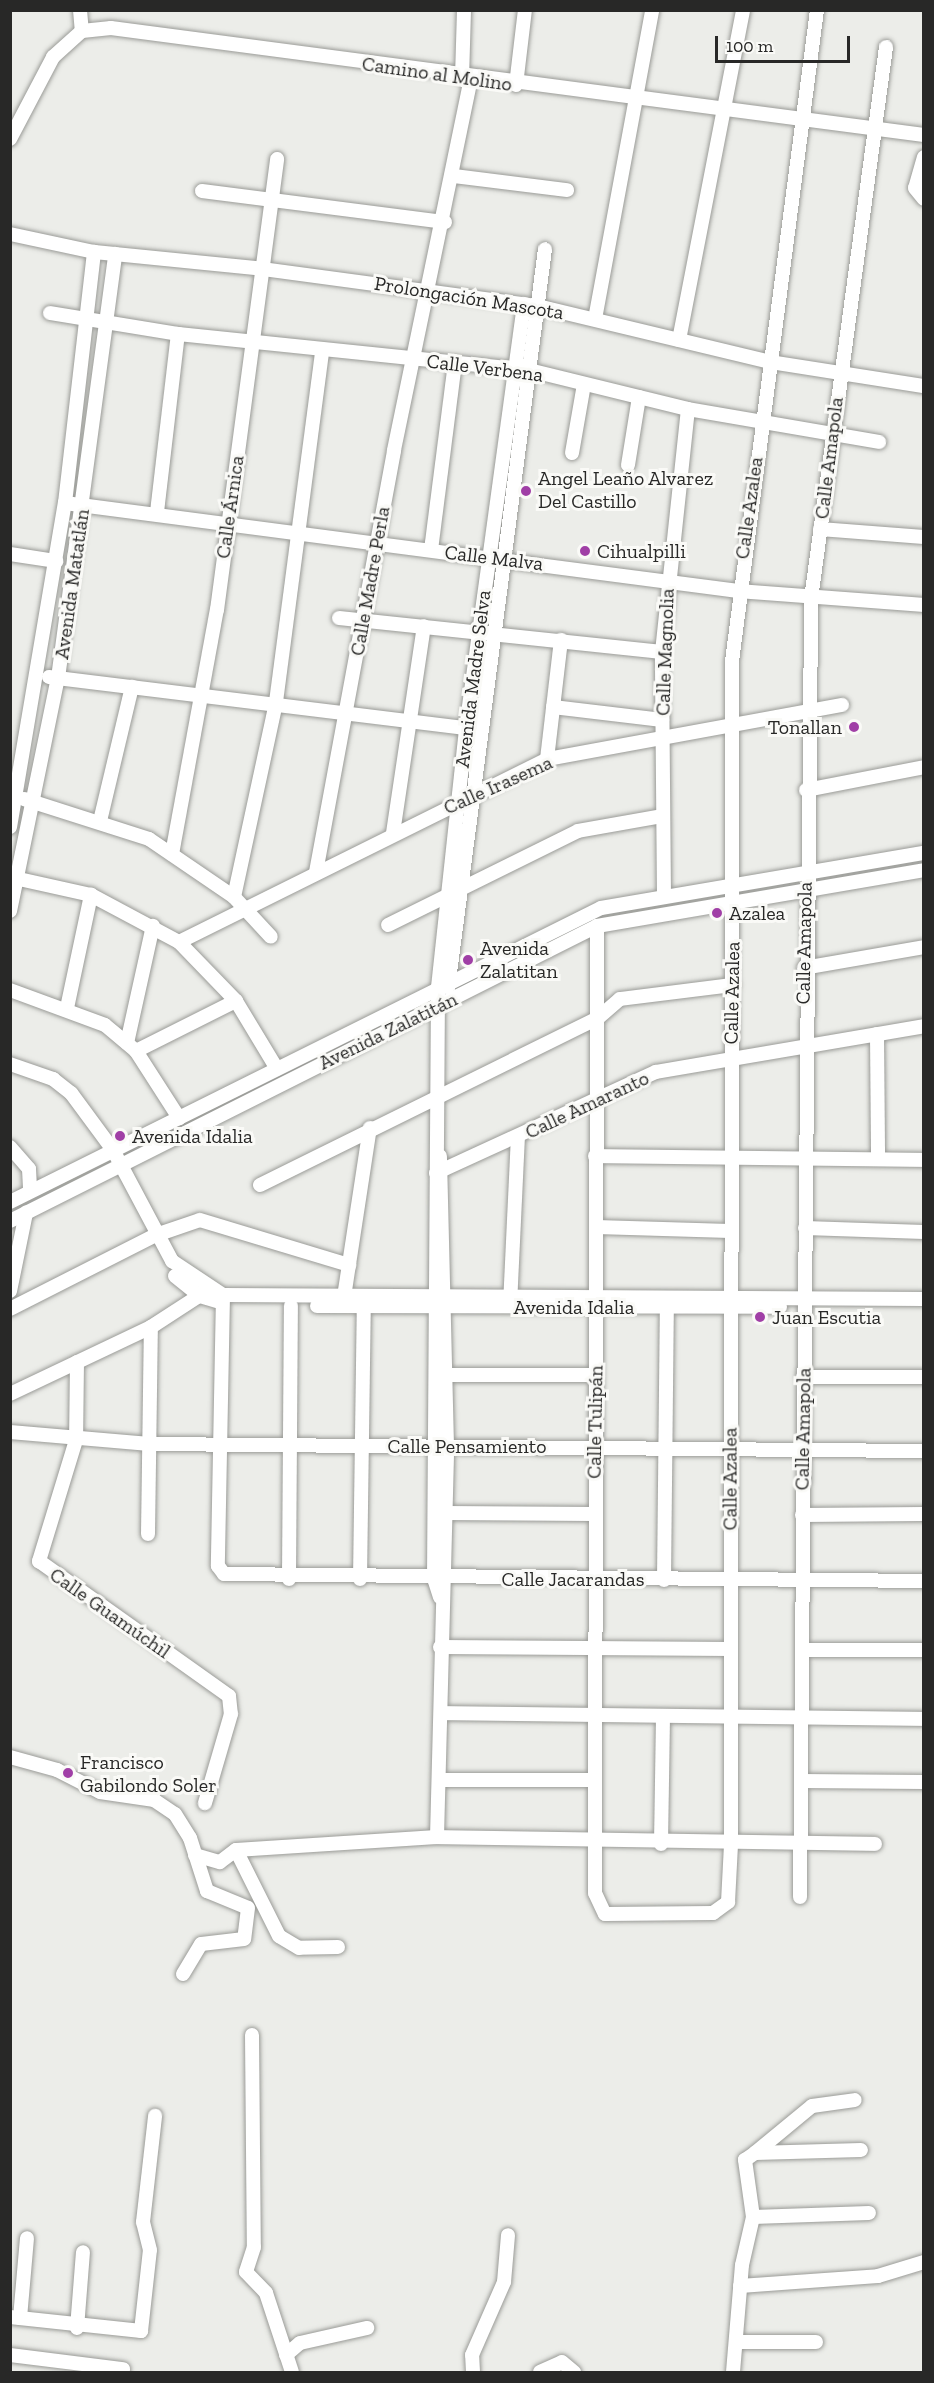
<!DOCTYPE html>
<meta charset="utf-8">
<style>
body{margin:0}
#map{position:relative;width:934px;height:2383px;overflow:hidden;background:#ecede9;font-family:"Zilla Slab",serif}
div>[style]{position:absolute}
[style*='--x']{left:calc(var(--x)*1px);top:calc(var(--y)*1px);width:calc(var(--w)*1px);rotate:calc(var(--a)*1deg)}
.roads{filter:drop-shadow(0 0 2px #9a9b97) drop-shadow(0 0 2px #9a9b97)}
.minor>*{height:14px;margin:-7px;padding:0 7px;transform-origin:7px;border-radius:7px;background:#fff}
.dots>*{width:16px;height:16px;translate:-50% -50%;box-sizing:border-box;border:3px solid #fafaf7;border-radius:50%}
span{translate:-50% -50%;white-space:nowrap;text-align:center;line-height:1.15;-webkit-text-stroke:6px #fafaf7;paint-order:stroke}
.street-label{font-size:20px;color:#282827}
.poi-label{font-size:20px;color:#282827}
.left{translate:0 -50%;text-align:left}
.right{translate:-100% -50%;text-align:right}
.frame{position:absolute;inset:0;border:12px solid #282827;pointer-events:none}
.scale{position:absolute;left:715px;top:36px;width:135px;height:27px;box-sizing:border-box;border:3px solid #282827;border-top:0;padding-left:8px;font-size:18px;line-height:21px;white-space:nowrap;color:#282827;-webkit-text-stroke:4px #fafaf7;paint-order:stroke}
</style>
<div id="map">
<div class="roads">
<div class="minor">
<div style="--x:80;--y:10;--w:21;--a:85"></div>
<div style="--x:462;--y:78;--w:68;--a:-88.3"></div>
<div style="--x:516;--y:85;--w:76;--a:-83.2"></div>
<div style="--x:10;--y:139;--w:93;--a:-62.3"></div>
<div style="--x:53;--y:57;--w:39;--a:-42"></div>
<div style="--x:82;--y:31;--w:29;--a:-6"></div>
<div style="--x:111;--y:28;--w:820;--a:7.5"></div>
<div style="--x:924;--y:157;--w:32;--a:106"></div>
<div style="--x:915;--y:188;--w:14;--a:51"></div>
<div style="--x:454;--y:176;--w:114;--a:7.1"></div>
<div style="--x:202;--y:191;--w:245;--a:7.3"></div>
<div style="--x:10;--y:234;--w:86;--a:12.1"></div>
<div style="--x:94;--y:252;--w:170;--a:5.7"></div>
<div style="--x:263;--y:269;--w:276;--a:7.7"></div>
<div style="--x:537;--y:306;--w:240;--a:13.5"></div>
<div style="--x:770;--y:362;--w:156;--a:8.9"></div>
<div style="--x:50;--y:313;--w:130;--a:9.3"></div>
<div style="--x:178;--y:334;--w:353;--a:5.9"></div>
<div style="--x:529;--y:370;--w:164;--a:13.8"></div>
<div style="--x:688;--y:409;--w:194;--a:9.8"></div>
<div style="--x:595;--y:319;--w:314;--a:-79.5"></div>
<div style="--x:679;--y:340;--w:336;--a:-79"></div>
<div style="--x:572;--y:453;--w:70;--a:-80.1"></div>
<div style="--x:628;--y:465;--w:69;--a:-80.8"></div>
<div style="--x:65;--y:503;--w:679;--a:7.45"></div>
<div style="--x:738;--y:591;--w:187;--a:4.3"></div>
<div style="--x:157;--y:512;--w:179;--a:-83.3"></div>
<div style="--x:820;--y:529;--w:104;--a:4.4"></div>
<div style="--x:431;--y:550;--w:189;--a:-82.7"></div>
<div style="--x:10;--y:554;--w:47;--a:8.7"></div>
<div style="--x:339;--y:618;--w:325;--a:6"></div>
<div style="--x:49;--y:677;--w:428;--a:7"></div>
<div style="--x:553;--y:707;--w:110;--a:6.8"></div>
<div style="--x:547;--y:759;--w:120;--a:-83.3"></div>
<div style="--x:806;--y:790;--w:120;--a:-11"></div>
<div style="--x:24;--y:799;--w:131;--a:17.7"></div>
<div style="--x:149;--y:839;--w:103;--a:34.3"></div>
<div style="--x:234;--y:897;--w:54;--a:47.2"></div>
<div style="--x:100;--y:821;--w:138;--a:-76.6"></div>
<div style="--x:10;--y:827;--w:329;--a:-80.4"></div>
<div style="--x:65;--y:503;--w:253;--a:-83.4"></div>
<div style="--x:393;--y:833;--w:209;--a:-81.5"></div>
<div style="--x:172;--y:854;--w:248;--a:-79.6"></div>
<div style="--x:217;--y:610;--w:455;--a:-82.4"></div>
<div style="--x:316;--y:872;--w:429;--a:-79.5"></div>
<div style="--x:394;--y:450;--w:379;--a:-78.3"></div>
<div style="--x:10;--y:877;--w:83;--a:12.5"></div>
<div style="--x:91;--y:895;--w:100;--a:28.1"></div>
<div style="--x:179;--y:942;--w:82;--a:46"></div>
<div style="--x:236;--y:1001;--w:79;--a:58.9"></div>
<div style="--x:234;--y:897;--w:199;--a:-77.8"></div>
<div style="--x:276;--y:702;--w:354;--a:-82.5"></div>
<div style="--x:664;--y:897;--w:245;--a:-90.5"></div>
<div style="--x:662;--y:652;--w:244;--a:-83.9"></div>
<div style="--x:10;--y:911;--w:238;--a:-78.4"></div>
<div style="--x:58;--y:678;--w:428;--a:-82.3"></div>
<div style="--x:388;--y:925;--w:212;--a:-26.3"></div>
<div style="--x:578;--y:831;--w:85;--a:-10.1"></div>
<div style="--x:597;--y:926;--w:967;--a:90.12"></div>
<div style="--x:595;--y:1893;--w:23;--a:65"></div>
<div style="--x:605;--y:1914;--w:108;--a:-0.5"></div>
<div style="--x:713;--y:1913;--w:19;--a:-36"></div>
<div style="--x:728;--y:1902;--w:57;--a:-87"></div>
<div style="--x:731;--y:1845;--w:1184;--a:-89.95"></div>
<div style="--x:732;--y:661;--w:657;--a:-82.56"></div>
<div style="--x:179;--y:942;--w:411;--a:-26.4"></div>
<div style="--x:547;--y:759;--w:300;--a:-10.4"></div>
<div style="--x:804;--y:968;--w:122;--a:-9.9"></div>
<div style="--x:448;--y:988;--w:745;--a:-82.52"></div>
<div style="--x:10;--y:990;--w:101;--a:20.2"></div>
<div style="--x:105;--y:1025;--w:40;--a:40"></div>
<div style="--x:136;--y:1051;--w:80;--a:57.3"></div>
<div style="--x:67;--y:1008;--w:116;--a:-78"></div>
<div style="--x:877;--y:1034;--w:125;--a:89.5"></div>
<div style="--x:127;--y:1043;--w:120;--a:-77.5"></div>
<div style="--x:136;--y:1051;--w:112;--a:-26.6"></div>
<div style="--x:10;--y:1064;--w:46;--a:19.2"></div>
<div style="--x:53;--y:1079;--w:23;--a:38"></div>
<div style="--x:71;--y:1093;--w:71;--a:53.6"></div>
<div style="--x:113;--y:1150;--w:126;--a:62"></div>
<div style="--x:172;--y:1261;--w:61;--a:33.7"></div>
<div style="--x:223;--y:1295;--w:701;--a:0.33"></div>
<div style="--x:10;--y:1147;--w:29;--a:49"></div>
<div style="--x:29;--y:1169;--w:22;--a:87"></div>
<div style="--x:595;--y:1156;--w:329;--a:0.7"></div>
<div style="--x:436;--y:1173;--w:242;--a:-24.7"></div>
<div style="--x:656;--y:1072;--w:272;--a:-9.7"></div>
<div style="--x:260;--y:1185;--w:377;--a:-26.3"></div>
<div style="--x:598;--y:1018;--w:29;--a:-41"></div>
<div style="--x:620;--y:999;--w:114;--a:-7.1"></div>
<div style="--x:10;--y:1202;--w:660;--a:-26.45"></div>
<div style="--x:601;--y:908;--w:328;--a:-9.7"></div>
<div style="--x:10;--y:1221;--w:657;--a:-26.68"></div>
<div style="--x:597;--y:926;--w:332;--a:-9.7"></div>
<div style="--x:596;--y:1227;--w:134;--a:1.7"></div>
<div style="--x:805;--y:1228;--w:119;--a:1.9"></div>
<div style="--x:175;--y:1276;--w:32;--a:39"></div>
<div style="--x:200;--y:1296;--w:21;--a:17"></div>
<div style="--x:10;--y:1291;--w:80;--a:-78.4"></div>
<div style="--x:223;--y:1295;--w:271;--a:91.1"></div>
<div style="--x:218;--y:1566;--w:10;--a:53"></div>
<div style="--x:224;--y:1574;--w:700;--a:0.57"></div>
<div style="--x:344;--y:1297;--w:171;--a:-81.3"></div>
<div style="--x:510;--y:1305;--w:167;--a:-87.3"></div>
<div style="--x:317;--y:1306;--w:463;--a:0.1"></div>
<div style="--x:10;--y:1309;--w:164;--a:-26.9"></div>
<div style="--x:156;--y:1235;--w:46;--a:-18.8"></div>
<div style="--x:200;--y:1220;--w:156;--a:16.8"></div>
<div style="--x:77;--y:1362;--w:78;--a:90.7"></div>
<div style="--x:76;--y:1440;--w:127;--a:107"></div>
<div style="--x:39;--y:1561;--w:233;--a:35.4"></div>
<div style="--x:229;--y:1696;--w:18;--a:84"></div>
<div style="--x:231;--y:1714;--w:93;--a:106.3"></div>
<div style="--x:445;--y:1375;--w:151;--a:0"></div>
<div style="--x:803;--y:1377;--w:121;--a:0"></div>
<div style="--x:10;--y:1394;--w:156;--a:-25.4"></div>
<div style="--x:151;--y:1327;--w:64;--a:-32.9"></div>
<div style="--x:10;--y:1432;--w:140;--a:4.9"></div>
<div style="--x:149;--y:1444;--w:775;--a:0.52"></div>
<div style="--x:445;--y:1513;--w:149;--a:0.4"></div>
<div style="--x:802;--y:1515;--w:122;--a:-0.5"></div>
<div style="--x:148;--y:1534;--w:207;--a:-89.2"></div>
<div style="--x:289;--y:1579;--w:273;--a:-89.6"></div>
<div style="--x:360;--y:1579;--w:280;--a:-89.2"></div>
<div style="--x:664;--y:1580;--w:272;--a:-89.4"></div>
<div style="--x:440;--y:1597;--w:19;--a:-108"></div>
<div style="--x:434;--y:1579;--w:592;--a:-89.61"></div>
<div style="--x:438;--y:987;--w:261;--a:-83.8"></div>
<div style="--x:466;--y:728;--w:428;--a:-82.2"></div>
<div style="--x:440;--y:1647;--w:291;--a:0.4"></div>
<div style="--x:802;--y:1650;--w:122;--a:0"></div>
<div style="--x:441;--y:1713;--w:483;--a:0.7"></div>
<div style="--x:10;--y:1757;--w:49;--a:15.5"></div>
<div style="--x:57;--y:1770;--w:48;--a:27.1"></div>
<div style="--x:100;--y:1792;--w:55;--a:8.4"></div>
<div style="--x:154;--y:1800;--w:25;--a:34"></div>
<div style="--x:175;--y:1814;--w:28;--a:58"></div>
<div style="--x:190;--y:1838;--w:56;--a:72.2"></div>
<div style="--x:207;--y:1891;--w:44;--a:22.5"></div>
<div style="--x:248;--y:1908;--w:31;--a:97"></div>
<div style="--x:244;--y:1939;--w:43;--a:173.4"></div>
<div style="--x:201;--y:1944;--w:35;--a:121"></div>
<div style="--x:439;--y:1780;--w:154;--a:0"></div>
<div style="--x:801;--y:1781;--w:123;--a:0.5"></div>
<div style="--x:437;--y:1837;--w:391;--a:-88.5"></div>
<div style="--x:447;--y:1446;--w:290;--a:-91.4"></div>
<div style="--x:661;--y:1844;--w:126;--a:-89.1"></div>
<div style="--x:195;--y:1855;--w:26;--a:16"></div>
<div style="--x:220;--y:1862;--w:20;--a:-37"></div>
<div style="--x:800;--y:1897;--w:1298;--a:-89.51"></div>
<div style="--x:811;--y:599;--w:557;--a:-82.26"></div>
<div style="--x:338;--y:1947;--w:39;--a:179"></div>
<div style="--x:299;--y:1948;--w:23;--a:-149"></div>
<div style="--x:279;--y:1936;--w:96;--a:-116.6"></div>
<div style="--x:236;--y:1850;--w:201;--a:-3.7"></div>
<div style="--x:437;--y:1837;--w:438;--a:0.9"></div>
<div style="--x:252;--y:2035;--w:212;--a:89.5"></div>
<div style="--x:254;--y:2247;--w:26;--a:108"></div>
<div style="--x:246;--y:2272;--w:29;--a:46"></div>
<div style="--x:266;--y:2293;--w:83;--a:71.8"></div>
<div style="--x:755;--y:2153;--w:74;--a:-39.5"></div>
<div style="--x:812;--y:2106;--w:43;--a:-7.9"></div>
<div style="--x:753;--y:2217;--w:116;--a:-2"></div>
<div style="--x:740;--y:2286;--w:138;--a:-4.1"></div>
<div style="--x:878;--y:2276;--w:48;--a:-16.9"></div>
<div style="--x:10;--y:2317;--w:132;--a:6.1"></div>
<div style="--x:141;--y:2331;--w:81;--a:-83.7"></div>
<div style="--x:150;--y:2250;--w:29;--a:-104"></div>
<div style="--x:143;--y:2222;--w:107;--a:-83.5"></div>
<div style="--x:20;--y:2318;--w:80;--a:-85"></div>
<div style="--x:77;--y:2328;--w:76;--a:-85.5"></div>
<div style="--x:736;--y:2342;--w:80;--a:0"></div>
<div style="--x:10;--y:2355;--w:114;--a:7.1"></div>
<div style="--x:286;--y:2355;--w:18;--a:-41"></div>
<div style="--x:300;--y:2343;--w:69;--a:-12.6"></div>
<div style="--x:473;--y:2372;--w:17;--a:-93"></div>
<div style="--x:472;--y:2355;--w:80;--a:-66.3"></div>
<div style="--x:504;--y:2282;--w:47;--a:-85.1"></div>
<div style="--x:540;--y:2372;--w:24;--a:-24"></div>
<div style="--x:562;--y:2362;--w:16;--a:40"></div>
<div style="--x:733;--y:2372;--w:107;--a:-85.2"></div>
<div style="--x:742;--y:2265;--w:49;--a:-77.1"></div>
<div style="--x:753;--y:2217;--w:58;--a:-98"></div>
<div style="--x:745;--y:2160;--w:12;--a:-35"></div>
<div style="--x:755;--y:2153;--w:106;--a:-1.6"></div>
</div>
</div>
<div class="dots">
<div style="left:526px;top:491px;background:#a03fa6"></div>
<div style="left:585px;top:551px;background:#a03fa6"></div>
<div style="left:854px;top:727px;background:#a03fa6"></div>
<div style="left:717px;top:913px;background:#a03fa6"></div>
<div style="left:468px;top:960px;background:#a03fa6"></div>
<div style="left:120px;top:1136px;background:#a03fa6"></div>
<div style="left:760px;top:1317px;background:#a03fa6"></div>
<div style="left:68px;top:1773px;background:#a03fa6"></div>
</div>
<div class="street-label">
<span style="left:437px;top:74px;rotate:8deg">Camino al Molino</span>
<span style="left:469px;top:298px;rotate:9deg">Prolongación Mascota</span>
<span style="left:485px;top:368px;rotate:7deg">Calle Verbena</span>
<span style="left:829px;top:458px;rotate:-83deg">Calle Amapola</span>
<span style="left:230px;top:507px;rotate:-82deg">Calle Árnica</span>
<span style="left:749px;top:508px;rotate:-82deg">Calle Azalea</span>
<span style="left:494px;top:558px;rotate:7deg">Calle Malva</span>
<span style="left:370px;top:581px;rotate:-80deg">Calle Madre Perla</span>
<span style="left:72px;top:584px;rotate:-82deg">Avenida Matatlán</span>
<span style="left:665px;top:652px;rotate:-88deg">Calle Magnolia</span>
<span style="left:473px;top:679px;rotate:-83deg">Avenida Madre Selva</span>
<span style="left:498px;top:785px;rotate:-24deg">Calle Irasema</span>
<span style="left:804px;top:943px;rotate:-89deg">Calle Amapola</span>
<span style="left:732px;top:993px;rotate:-89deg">Calle Azalea</span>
<span style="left:388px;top:1031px;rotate:-26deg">Avenida Zalatitán</span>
<span style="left:587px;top:1105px;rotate:-25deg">Calle Amaranto</span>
<span style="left:574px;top:1307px">Avenida Idalia</span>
<span style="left:595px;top:1422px;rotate:-89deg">Calle Tulipán</span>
<span style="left:803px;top:1429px;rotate:-89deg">Calle Amapola</span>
<span style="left:467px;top:1446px">Calle Pensamiento</span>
<span style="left:730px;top:1479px;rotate:-90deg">Calle Azalea</span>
<span style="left:573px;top:1579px">Calle Jacarandas</span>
<span style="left:110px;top:1613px;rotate:35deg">Calle Guamúchil</span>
</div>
<div class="poi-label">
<span class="left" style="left:538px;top:490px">Angel Leaño Alvarez<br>Del Castillo</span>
<span class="left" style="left:597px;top:551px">Cihualpilli</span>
<span class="right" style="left:842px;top:727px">Tonallan</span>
<span class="left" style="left:729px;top:913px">Azalea</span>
<span class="left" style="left:480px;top:960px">Avenida<br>Zalatitan</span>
<span class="left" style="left:132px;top:1136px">Avenida Idalia</span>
<span class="left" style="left:772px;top:1317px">Juan Escutia</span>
<span class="left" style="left:80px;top:1774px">Francisco<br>Gabilondo Soler</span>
</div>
<div class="frame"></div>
<div class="scale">100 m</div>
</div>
